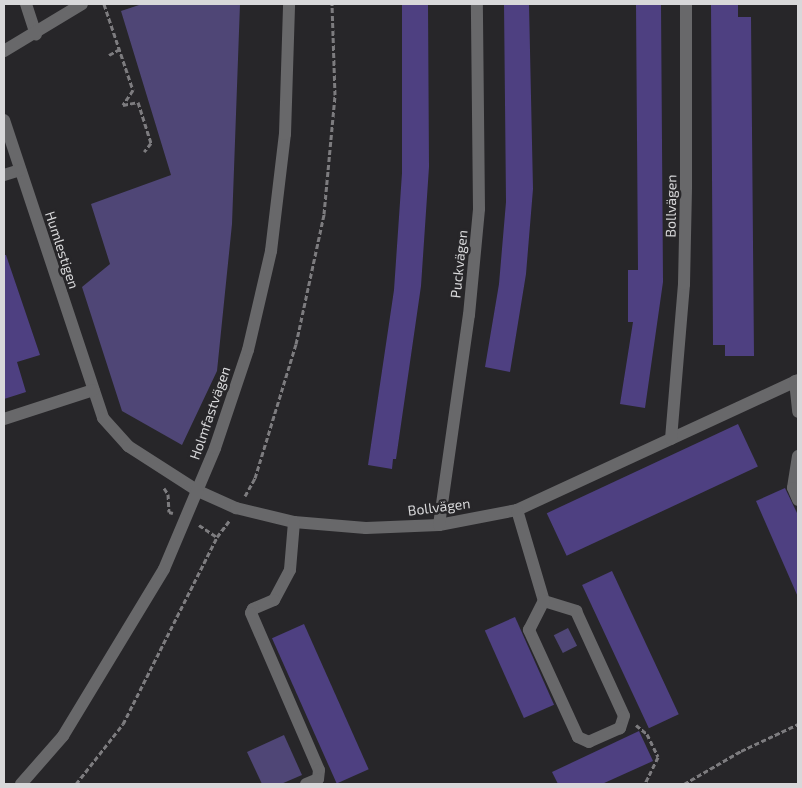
<!DOCTYPE html>
<meta charset="utf-8">
<style>
body{margin:0}
#map{position:relative;width:802px;height:788px;overflow:hidden;background:#272629;font-family:"Exo 2",sans-serif}
div>[style]{position:absolute}
[style*='--x']{left:calc(var(--x)*1px);top:calc(var(--y)*1px);width:calc(var(--w)*1px);rotate:calc(var(--a)*1deg)}
.green>*{inset:0;background:#4f4676;transform-origin:0 0}
.building>*{inset:0;background:#4e4081;transform-origin:0 0}
.path>*{height:3px;margin-top:-1.5px;transform-origin:0;background:repeating-linear-gradient(90deg,#7d7c7f 0 5px,transparent 0 7.5px)}
.minor>*{height:12px;margin:-6px;padding:0 6px;transform-origin:6px;border-radius:6px;background:#68686a}
span{translate:-50% -50%;white-space:nowrap;text-align:center;line-height:1.15;-webkit-text-stroke:5px #272629;paint-order:stroke}
.street-label{font-size:14px;color:#d8d8da}
.frame{position:absolute;inset:0;border:5px solid #d8d8da;pointer-events:none}
</style>
<div id="map">
<div class="green">
<div style="clip-path:polygon(142px 4px,240px 4px,232px 224px,217px 371px,182px 445px,122px 411px,82px 287px,110px 264px,91px 204px,171px 175px,121px 11px)"></div>
<div style="left:568px;top:628px;width:20px;height:16px;rotate:63deg"></div>
<div style="clip-path:polygon(284px 735px,302px 775px,281px 784px,262px 784px,247px 752px)"></div>
</div>
<div class="building">
<div style="clip-path:polygon(402px 4px,428px 4px,429px 167px,421px 286px,396px 459px,393px 459px,392px 469px,368px 465px,394px 290px,402px 173px)"></div>
<div style="clip-path:polygon(504px 4px,529px 4px,533px 189px,526px 274px,510px 372px,485px 367px,499px 284px,506px 202px)"></div>
<div style="clip-path:polygon(636px 4px,661px 4px,663px 282px,645px 408px,620px 404px,633px 322px,628px 322px,628px 270px,638px 270px)"></div>
<div style="clip-path:polygon(711px 4px,738px 4px,738px 17px,751px 17px,754px 356px,725px 356px,725px 345px,713px 345px)"></div>
<div style="clip-path:polygon(4px 255px,6px 255px,40px 355px,17px 362px,26px 392px,4px 399px)"></div>
<div style="left:738px;top:424px;width:47px;height:211px;rotate:65deg"></div>
<div style="clip-path:polygon(785px 488px,798px 515px,798px 597px,756px 501px)"></div>
<div style="left:612px;top:571px;width:158px;height:33px;rotate:65deg"></div>
<div style="left:515px;top:617px;width:96px;height:33px;rotate:66deg"></div>
<div style="left:304px;top:624px;width:159px;height:35px;rotate:66deg"></div>
<div style="clip-path:polygon(639px 731px,653px 761px,602px 784px,558px 784px,552px 772px)"></div>
</div>
<div class="path">
<div style="--x:104;--y:4;--w:91;--a:71.4"></div>
<div style="--x:133;--y:90;--w:18;--a:124"></div>
<div style="--x:123;--y:105;--w:15;--a:-11"></div>
<div style="--x:138;--y:102;--w:43;--a:72.4"></div>
<div style="--x:151;--y:143;--w:11;--a:128"></div>
<div style="--x:109;--y:55;--w:13;--a:-29"></div>
<div style="--x:164;--y:488;--w:7;--a:56"></div>
<div style="--x:168;--y:494;--w:18;--a:87"></div>
<div style="--x:169;--y:512;--w:4;--a:14"></div>
<div style="--x:245;--y:496;--w:21;--a:-61"></div>
<div style="--x:255;--y:478;--w:140;--a:-73"></div>
<div style="--x:296;--y:344;--w:133;--a:-77.8"></div>
<div style="--x:324;--y:214;--w:120;--a:-84.7"></div>
<div style="--x:335;--y:95;--w:91;--a:-91.9"></div>
<div style="--x:199;--y:525;--w:22;--a:34"></div>
<div style="--x:636;--y:725;--w:14;--a:39"></div>
<div style="--x:647;--y:734;--w:25;--a:64"></div>
<div style="--x:658;--y:757;--w:30;--a:116"></div>
<div style="--x:76;--y:784;--w:76;--a:-51.9"></div>
<div style="--x:123;--y:724;--w:209;--a:-63.3"></div>
<div style="--x:217;--y:537;--w:21;--a:-53"></div>
<div style="--x:684;--y:784;--w:66;--a:-30.1"></div>
<div style="--x:741;--y:751;--w:63;--a:-25.3"></div>
</div>
<div class="minor">
<div style="--x:26;--y:4;--w:32;--a:72"></div>
<div style="--x:4;--y:51;--w:91;--a:-31.1"></div>
<div style="--x:4;--y:120;--w:314;--a:71.6"></div>
<div style="--x:103;--y:418;--w:38;--a:48"></div>
<div style="--x:128;--y:446;--w:83;--a:32.7"></div>
<div style="--x:198;--y:491;--w:42;--a:24.1"></div>
<div style="--x:236;--y:508;--w:60;--a:13.6"></div>
<div style="--x:294;--y:522;--w:72;--a:4.8"></div>
<div style="--x:366;--y:528;--w:73;--a:-2.4"></div>
<div style="--x:439;--y:525;--w:79;--a:-10.9"></div>
<div style="--x:517;--y:510;--w:310;--a:-24.8"></div>
<div style="--x:4;--y:175;--w:17;--a:-17"></div>
<div style="--x:795;--y:381;--w:31;--a:84"></div>
<div style="--x:4;--y:419;--w:94;--a:-18"></div>
<div style="--x:671;--y:439;--w:156;--a:-85.2"></div>
<div style="--x:684;--y:284;--w:97;--a:-88.8"></div>
<div style="--x:686;--y:187;--w:183;--a:-90"></div>
<div style="--x:798;--y:456;--w:32;--a:99"></div>
<div style="--x:793;--y:488;--w:13;--a:67"></div>
<div style="--x:517;--y:510;--w:95;--a:73.5"></div>
<div style="--x:544;--y:601;--w:34;--a:17"></div>
<div style="--x:576;--y:611;--w:115;--a:65.4"></div>
<div style="--x:624;--y:716;--w:13;--a:108"></div>
<div style="--x:620;--y:728;--w:34;--a:156"></div>
<div style="--x:589;--y:742;--w:12;--a:-156"></div>
<div style="--x:578;--y:737;--w:118;--a:-114.6"></div>
<div style="--x:529;--y:630;--w:33;--a:-63"></div>
<div style="--x:294;--y:522;--w:48;--a:94.8"></div>
<div style="--x:290;--y:570;--w:34;--a:118"></div>
<div style="--x:274;--y:600;--w:23;--a:157"></div>
<div style="--x:253;--y:609;--w:4;--a:117"></div>
<div style="--x:251;--y:613;--w:171;--a:66.6"></div>
<div style="--x:319;--y:770;--w:9;--a:96"></div>
<div style="--x:318;--y:779;--w:13;--a:157"></div>
<div style="--x:439;--y:525;--w:212;--a:-81.9"></div>
<div style="--x:469;--y:315;--w:106;--a:-84.6"></div>
<div style="--x:479;--y:209;--w:205;--a:-90.6"></div>
<div style="--x:21;--y:784;--w:64;--a:-48.8"></div>
<div style="--x:63;--y:736;--w:195;--a:-58.8"></div>
<div style="--x:164;--y:569;--w:131;--a:-67.1"></div>
<div style="--x:215;--y:448;--w:103;--a:-71.4"></div>
<div style="--x:248;--y:350;--w:102;--a:-76.9"></div>
<div style="--x:271;--y:251;--w:118;--a:-83.2"></div>
<div style="--x:285;--y:134;--w:130;--a:-88.2"></div>
</div>
<div class="street-label">
<span style="left:671px;top:206px;rotate:-89deg">Bollvägen</span>
<span style="left:62px;top:250px;rotate:72deg">Humlestigen</span>
<span style="left:459px;top:264px;rotate:-84deg">Puckvägen</span>
<span style="left:210px;top:413px;rotate:-71deg">Holmfastvägen</span>
<span style="left:439px;top:507px;rotate:-7deg">Bollvägen</span>
</div>
<div class="frame"></div>
</div>
